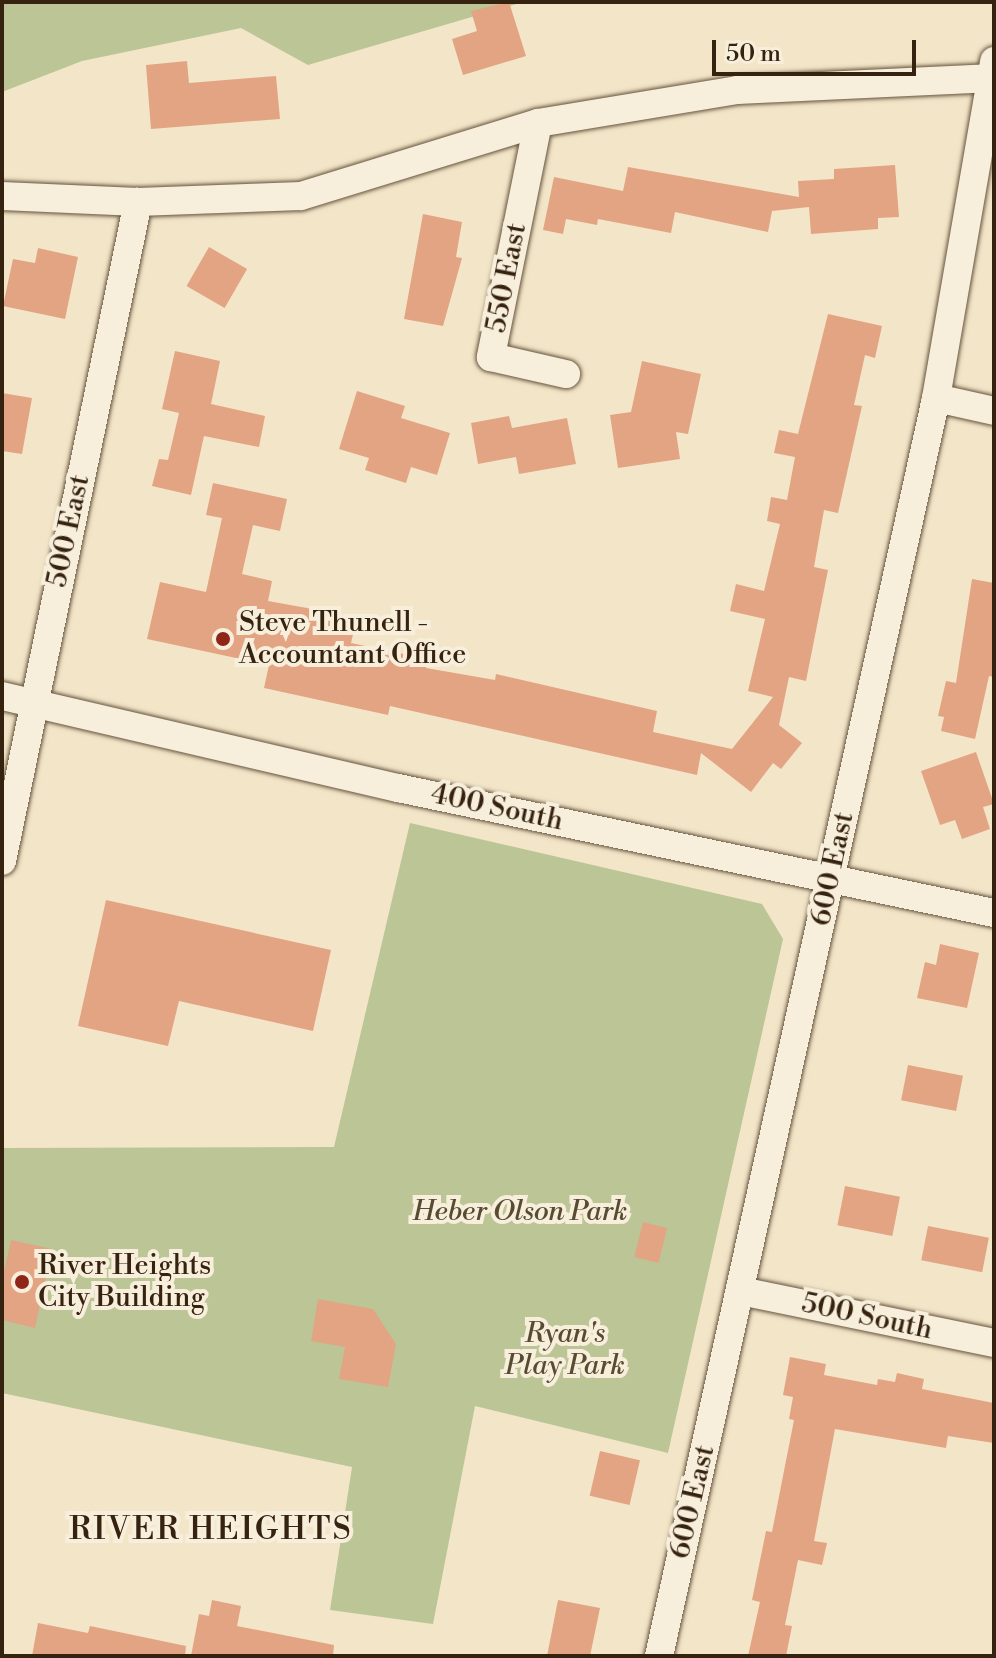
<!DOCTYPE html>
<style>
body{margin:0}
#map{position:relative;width:996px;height:1658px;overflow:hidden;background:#f3e5c8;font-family:"Libre Bodoni",serif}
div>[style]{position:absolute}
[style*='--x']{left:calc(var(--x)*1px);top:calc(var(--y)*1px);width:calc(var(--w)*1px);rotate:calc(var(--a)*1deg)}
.green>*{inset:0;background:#bbc596}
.building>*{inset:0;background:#e3a484;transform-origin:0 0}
.roads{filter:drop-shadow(0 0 2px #65543d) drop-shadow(0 0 2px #65543d)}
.minor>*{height:28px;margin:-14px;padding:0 14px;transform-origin:14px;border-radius:14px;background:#f7eedb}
.dots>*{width:22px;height:22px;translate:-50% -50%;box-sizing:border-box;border:4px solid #f7eedb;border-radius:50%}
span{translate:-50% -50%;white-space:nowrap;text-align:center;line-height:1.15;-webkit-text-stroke:8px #f7eedb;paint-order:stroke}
.street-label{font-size:28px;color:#36230f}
.poi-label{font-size:28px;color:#36230f}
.left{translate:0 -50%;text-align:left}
.park-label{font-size:28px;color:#574c31;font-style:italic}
.quarter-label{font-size:32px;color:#36230f;letter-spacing:2px}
.frame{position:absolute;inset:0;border:4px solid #36230f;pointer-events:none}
.scale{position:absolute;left:712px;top:40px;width:204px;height:36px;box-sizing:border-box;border:4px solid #36230f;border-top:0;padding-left:10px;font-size:24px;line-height:28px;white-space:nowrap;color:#36230f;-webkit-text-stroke:6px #f7eedb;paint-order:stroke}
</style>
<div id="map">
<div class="green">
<div style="clip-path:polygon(2px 2px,523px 2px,308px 65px,241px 28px,82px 61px,2px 92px)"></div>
<div style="clip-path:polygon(410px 823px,762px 904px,783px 939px,668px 1453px,475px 1406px,433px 1624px,330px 1610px,352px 1467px,2px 1393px,2px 1148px,334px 1147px)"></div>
</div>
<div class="building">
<div style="clip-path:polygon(509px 2px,526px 56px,463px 75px,452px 39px,477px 31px,471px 11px)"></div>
<div style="clip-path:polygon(187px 61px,189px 83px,276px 76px,280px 119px,151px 129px,146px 65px)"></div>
<div style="clip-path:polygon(895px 165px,899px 217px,878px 218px,878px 229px,811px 234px,809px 207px,772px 211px,768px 232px,675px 212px,671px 233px,598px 219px,597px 225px,566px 219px,563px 234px,543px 230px,554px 177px,623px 191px,628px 167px,799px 197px,798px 181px,834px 179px,834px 169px)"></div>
<div style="clip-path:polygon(423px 214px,462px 222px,456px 257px,462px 258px,443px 326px,404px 319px)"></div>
<div style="left:209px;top:247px;width:44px;height:45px;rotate:30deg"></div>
<div style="clip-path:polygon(38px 248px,78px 257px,65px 319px,3px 306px,13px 259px,35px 263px)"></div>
<div style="clip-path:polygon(828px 314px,882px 326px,875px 358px,865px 355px,854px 405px,862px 406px,838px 513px,824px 510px,814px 567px,828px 570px,806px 681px,789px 677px,779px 725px,802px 743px,781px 769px,773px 763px,751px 792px,701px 753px,697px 775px,390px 706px,388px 715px,264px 688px,269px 665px,147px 639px,160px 582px,206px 592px,222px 518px,206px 515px,213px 483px,287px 499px,280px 531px,253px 525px,242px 574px,272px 581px,268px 601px,357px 617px,351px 643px,428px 659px,426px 668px,495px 680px,496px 674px,657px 711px,653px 732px,732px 749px,773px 697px,748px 691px,765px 619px,730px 611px,736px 584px,764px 591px,780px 524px,767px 521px,771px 497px,787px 500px,795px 457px,774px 453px,779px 430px,798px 434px)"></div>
<div style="clip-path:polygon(175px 351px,220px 361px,211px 404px,265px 416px,259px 447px,204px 436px,191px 495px,152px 486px,159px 459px,168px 460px,179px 413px,162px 409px)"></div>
<div style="clip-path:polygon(642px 361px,701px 374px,688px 434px,676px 432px,680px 459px,618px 468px,610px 415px,631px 412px)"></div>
<div style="clip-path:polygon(357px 391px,405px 406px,401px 418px,450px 433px,437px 475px,411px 467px,406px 483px,365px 470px,369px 458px,339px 449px)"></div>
<div style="clip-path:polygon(2px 393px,32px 398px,22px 454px,2px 451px)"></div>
<div style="clip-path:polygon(509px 416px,512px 428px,567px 418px,576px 464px,519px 474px,516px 457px,478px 464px,471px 423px)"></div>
<div style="clip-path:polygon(972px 579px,994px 583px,994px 677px,989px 676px,975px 739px,941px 731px,944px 717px,938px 716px,946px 681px,956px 683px)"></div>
<div style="clip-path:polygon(976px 752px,994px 804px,983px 807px,990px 829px,962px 839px,955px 820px,940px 825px,921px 771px)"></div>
<div style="clip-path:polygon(106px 900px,331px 950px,313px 1031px,179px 1001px,168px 1046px,78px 1026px)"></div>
<div style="clip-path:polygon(940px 944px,979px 953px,967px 1008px,917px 998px,925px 962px,936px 965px)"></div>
<div style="left:908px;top:1065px;width:56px;height:36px;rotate:11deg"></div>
<div style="left:845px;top:1186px;width:56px;height:40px;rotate:11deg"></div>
<div style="left:643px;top:1222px;width:25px;height:36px;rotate:14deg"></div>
<div style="left:928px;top:1226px;width:62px;height:35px;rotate:11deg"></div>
<div style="clip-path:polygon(11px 1240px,52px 1249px,35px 1328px,2px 1320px,2px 1281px)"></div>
<div style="clip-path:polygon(318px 1299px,373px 1309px,396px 1344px,388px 1387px,339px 1379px,345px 1347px,311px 1341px)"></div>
<div style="clip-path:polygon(790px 1357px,826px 1364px,824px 1375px,877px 1385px,878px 1379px,895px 1382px,897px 1373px,924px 1379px,922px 1389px,994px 1403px,994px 1443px,948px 1436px,946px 1448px,835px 1429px,814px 1541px,827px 1543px,822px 1565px,798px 1560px,785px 1625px,792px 1626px,786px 1656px,748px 1656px,760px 1602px,752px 1600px,766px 1531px,772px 1532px,794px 1420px,789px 1419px,793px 1397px,783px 1395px)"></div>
<div style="left:600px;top:1451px;width:41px;height:46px;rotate:13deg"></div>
<div style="clip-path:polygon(212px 1600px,241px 1606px,237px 1626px,334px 1645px,333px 1656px,191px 1656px,199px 1614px,209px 1616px)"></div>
<div style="clip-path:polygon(558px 1600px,600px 1608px,590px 1656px,547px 1656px)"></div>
<div style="clip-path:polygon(38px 1623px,88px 1633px,90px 1626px,186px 1646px,185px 1656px,32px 1656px)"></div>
</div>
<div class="roads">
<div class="minor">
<div style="--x:538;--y:123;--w:239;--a:101.4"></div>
<div style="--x:491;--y:357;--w:77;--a:12.8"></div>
<div style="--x:2;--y:196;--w:136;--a:2.5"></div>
<div style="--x:138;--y:202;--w:163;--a:-2.1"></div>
<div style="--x:301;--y:196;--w:248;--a:-17.1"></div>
<div style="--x:538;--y:123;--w:202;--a:-9.4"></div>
<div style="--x:737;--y:90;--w:257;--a:-2.7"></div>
<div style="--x:936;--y:398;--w:59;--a:12.6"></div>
<div style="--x:2;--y:696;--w:407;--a:13.1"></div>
<div style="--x:398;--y:788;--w:609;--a:11.85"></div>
<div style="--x:2;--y:861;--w:673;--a:-78.34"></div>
<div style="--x:741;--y:1291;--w:258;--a:11.6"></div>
<div style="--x:659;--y:1656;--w:1288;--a:-77.58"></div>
<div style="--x:936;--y:398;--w:342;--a:-80.2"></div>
</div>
</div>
<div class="dots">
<div style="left:223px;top:639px;background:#8f2418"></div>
<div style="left:22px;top:1282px;background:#8f2418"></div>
</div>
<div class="street-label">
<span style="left:507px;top:278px;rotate:-79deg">550 East</span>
<span style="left:69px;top:531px;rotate:-78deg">500 East</span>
<span style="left:497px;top:808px;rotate:12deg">400 South</span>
<span style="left:833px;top:869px;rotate:-78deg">600 East</span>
<span style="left:867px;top:1317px;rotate:12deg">500 South</span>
<span style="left:693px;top:1502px;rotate:-77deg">600 East</span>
</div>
<div class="poi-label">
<span class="left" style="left:239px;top:639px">Steve Thunell -<br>Accountant Office</span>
<span class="left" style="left:38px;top:1282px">River Heights<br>City Building</span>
</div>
<div class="park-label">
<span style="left:520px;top:1212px">Heber Olson Park</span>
<span style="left:565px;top:1350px">Ryan's<br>Play Park</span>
</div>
<div class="quarter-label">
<span style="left:211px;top:1529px">RIVER HEIGHTS</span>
</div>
<div class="frame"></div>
<div class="scale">50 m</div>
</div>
